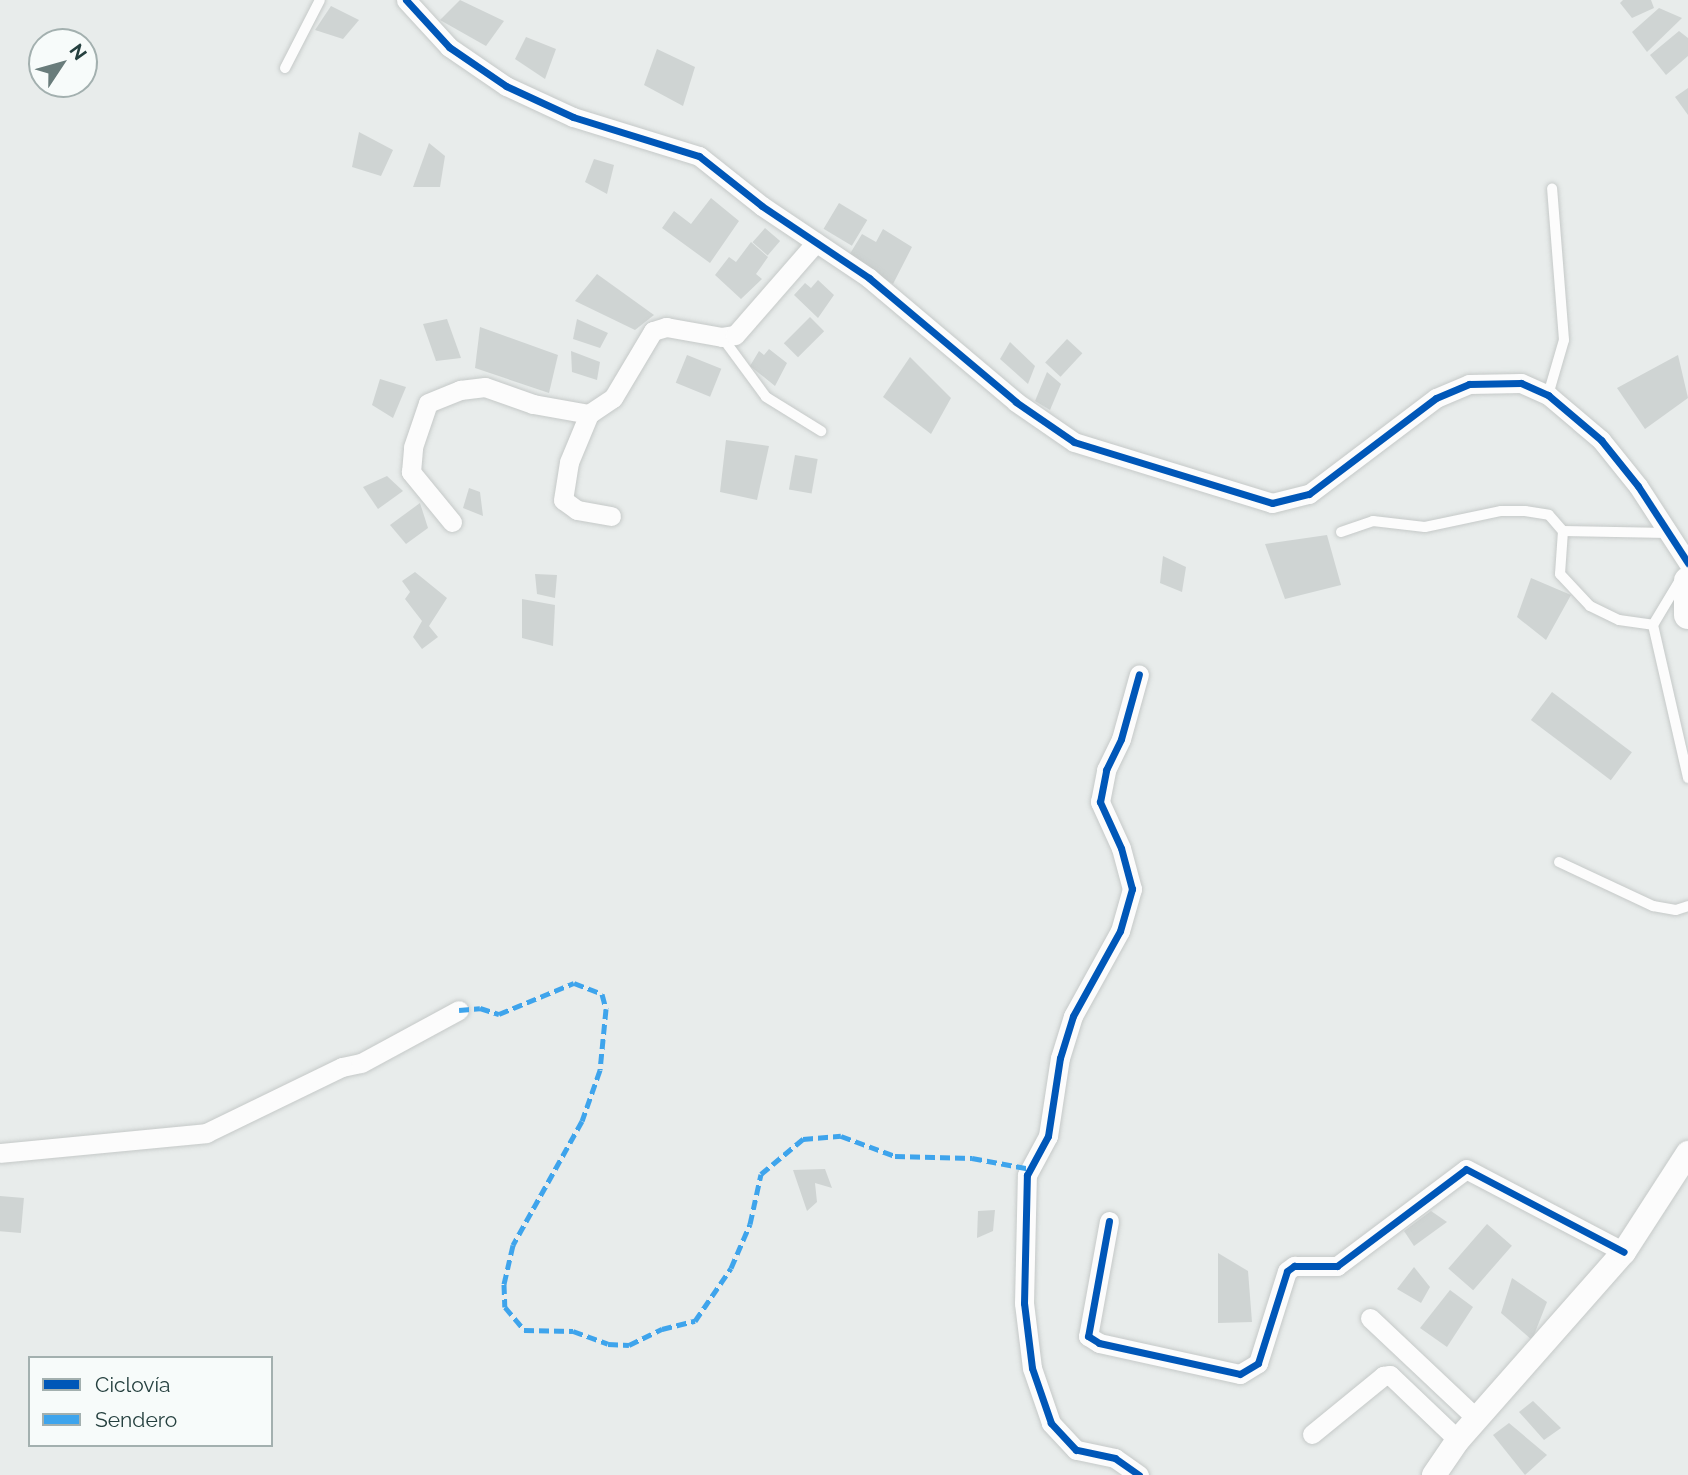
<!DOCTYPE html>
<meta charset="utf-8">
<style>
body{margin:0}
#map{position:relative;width:1688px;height:1475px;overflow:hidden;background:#e8eceb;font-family:Raleway,sans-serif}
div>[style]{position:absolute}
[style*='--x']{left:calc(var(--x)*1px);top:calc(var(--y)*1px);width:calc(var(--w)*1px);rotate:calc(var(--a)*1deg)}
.building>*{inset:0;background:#cfd4d3;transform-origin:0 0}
.roads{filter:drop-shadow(0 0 2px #c5c9c8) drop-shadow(0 0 2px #c5c9c8)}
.service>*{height:10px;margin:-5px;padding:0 5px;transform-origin:5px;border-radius:5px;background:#fcfcfc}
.minor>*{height:19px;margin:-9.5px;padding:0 9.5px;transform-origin:9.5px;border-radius:9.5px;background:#fcfcfc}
.tertiary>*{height:24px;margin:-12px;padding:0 12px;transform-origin:12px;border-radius:12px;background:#fcfcfc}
.secondary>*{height:28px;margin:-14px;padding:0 14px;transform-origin:14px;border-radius:14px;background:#fcfcfc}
.quiet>*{height:5px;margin-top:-2.5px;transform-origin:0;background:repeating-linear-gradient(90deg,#3ea4ec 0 10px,transparent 0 15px)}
.cycleway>*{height:7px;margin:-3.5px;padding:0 3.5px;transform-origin:3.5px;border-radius:3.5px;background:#0057b8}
span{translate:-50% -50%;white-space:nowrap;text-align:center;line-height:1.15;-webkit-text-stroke:5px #f7fbfa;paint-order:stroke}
.legend{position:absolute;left:28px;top:1356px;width:245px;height:91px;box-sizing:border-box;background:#f7fbfa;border:2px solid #a3b0af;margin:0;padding:9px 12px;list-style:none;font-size:21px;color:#25403f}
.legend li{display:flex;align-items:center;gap:14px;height:35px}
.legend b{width:35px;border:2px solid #a3b0af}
.north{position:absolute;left:28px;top:28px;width:70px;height:70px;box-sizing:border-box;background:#f7fbfa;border:2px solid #a3b0af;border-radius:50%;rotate:54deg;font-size:19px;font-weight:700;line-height:28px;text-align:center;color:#25403f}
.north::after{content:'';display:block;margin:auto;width:24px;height:32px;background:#697c7b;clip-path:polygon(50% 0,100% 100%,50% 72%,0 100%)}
</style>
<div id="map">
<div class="building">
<div style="clip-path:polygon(460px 0,504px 21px,486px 46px,440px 20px)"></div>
<div style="clip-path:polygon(1623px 0,1651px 0,1654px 8px,1632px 18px,1620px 3px)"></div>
<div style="clip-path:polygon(331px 6px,359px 20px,343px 39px,315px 30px)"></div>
<div style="clip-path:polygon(1659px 8px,1682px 18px,1647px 52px,1632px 32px)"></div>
<div style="clip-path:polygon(1679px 31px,1688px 38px,1688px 56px,1666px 75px,1650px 55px)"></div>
<div style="clip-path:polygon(526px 37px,556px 49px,545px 79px,515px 59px)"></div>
<div style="clip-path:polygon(657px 49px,695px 67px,683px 106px,644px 85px)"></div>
<div style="clip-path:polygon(1688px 88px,1688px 115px,1675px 97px)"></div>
<div style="clip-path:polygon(359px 132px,393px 150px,381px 176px,352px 167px)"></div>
<div style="clip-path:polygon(429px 143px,445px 156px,440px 187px,413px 187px)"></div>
<div style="clip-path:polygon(594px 159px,614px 165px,607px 194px,585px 182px)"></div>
<div style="clip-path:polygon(711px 198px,739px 221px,710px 263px,662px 228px,674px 211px,691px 224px)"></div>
<div style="left:839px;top:203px;width:33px;height:30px;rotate:31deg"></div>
<div style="left:765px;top:228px;width:20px;height:19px;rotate:41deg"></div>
<div style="clip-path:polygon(883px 229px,912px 247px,893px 284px,848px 257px,862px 234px,876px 242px)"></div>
<div style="clip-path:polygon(751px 242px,768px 257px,756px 274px,762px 279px,741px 299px,715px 275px,729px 257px,736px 262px)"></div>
<div style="clip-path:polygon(597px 274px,654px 315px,635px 330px,575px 301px)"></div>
<div style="clip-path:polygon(818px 280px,834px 295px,818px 318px,794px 295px,805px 283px,811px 288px)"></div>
<div style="left:810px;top:317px;width:20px;height:37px;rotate:45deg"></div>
<div style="clip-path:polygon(447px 319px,461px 358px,436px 361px,423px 324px)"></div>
<div style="clip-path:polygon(577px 319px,608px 333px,600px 348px,573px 339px)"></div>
<div style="clip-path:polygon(480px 327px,558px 355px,549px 393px,475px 368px)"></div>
<div style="left:1067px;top:339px;width:21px;height:32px;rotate:43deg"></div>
<div style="clip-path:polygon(1010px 342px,1035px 366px,1028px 384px,1000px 359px)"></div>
<div style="clip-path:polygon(769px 349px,787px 363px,775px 386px,750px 366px,759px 351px,764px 355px)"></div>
<div style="clip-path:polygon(571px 351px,600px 362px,597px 380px,572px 372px)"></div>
<div style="left:687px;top:355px;width:37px;height:30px;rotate:22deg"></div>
<div style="clip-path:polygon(1678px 355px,1688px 398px,1645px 429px,1617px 388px)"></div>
<div style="clip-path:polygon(910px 357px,951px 398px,931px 434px,883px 397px)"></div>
<div style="clip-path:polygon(1047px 372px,1061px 384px,1050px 410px,1035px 401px)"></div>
<div style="clip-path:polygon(380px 379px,406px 387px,393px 418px,372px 405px)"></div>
<div style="clip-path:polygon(726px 440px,769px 446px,757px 500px,720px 492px)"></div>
<div style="left:795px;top:455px;width:23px;height:35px;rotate:10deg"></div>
<div style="clip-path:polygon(387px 476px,403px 491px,378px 509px,363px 487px)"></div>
<div style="clip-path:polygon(469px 488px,480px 492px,483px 516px,463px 508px)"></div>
<div style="clip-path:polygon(420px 503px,428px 528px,406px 544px,390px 525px)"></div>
<div style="clip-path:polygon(1327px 535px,1341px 585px,1285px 599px,1265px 544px)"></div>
<div style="clip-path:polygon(1163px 556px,1186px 567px,1182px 592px,1160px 583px)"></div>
<div style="clip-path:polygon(415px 572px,447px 598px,429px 626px,438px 637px,422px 649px,413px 637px,422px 621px,405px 599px,410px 592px,402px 581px)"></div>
<div style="clip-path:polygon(535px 574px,557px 575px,555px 598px,537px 594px)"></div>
<div style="clip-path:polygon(1531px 578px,1571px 595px,1546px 640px,1517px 617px)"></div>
<div style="clip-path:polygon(522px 599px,555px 605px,553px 646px,522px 638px)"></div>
<div style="left:1552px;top:692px;width:100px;height:35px;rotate:37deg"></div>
<div style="clip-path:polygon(825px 1169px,832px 1188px,815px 1183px,817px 1202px,807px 1211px,793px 1170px)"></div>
<div style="left:0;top:1196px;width:24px;height:35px;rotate:5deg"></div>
<div style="clip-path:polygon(995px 1210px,993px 1231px,977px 1238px,978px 1211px)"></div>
<div style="clip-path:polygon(1431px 1211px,1447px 1222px,1414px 1246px,1404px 1231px)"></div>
<div style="left:1487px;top:1224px;width:33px;height:59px;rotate:41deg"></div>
<div style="clip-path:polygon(1218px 1253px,1248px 1271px,1252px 1322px,1218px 1323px)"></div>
<div style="clip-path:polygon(1414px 1267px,1430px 1287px,1421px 1303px,1397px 1289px)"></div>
<div style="clip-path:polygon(1512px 1278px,1547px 1302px,1532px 1340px,1501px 1313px)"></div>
<div style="clip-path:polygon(1450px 1290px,1473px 1307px,1447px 1347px,1420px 1328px)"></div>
<div style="clip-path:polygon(1533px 1401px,1561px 1428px,1544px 1440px,1519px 1412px)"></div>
<div style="clip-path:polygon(1509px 1423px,1547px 1455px,1525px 1475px,1493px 1435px)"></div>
</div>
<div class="roads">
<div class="service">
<div style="--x:285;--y:68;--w:76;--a:-62.8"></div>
<div style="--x:722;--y:337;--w:74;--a:53.7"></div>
<div style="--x:766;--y:397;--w:65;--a:31.7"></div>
<div style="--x:1548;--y:395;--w:57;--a:-73.8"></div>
<div style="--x:1564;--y:340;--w:152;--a:-94.5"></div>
<div style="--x:1563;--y:531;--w:43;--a:94"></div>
<div style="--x:1560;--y:574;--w:44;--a:46.8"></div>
<div style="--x:1590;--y:606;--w:32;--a:26"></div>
<div style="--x:1619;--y:620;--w:34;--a:8"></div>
<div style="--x:1341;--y:532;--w:34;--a:-19"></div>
<div style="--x:1373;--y:521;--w:52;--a:6.6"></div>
<div style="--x:1425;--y:527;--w:78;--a:-11.9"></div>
<div style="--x:1501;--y:511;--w:24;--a:0"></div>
<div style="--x:1525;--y:511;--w:24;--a:9"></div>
<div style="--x:1549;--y:515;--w:21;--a:49"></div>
<div style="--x:1563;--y:531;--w:105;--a:1.1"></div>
<div style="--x:1680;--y:580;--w:52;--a:121"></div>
<div style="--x:1653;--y:625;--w:157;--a:77.1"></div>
<div style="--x:1559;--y:862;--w:104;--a:25.1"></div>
<div style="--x:1653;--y:906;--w:23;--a:10"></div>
<div style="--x:1676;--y:910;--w:13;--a:-18"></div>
</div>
<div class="minor">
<div style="--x:406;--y:0;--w:64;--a:47.5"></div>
<div style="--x:449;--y:47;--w:69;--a:34.4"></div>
<div style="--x:506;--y:86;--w:74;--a:24.8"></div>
<div style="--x:573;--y:117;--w:132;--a:17.2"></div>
<div style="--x:699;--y:156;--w:80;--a:38.4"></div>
<div style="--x:762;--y:206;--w:129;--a:33.9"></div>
<div style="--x:869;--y:278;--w:192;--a:40.1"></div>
<div style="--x:1016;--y:402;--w:70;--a:34.6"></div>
<div style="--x:1074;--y:442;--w:207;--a:17.1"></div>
<div style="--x:1272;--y:503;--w:38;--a:-14"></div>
<div style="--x:1309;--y:494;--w:159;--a:-37.1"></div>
<div style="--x:1436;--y:398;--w:36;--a:-23"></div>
<div style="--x:1469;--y:384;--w:52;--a:-1.1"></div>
<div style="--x:1521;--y:383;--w:30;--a:24"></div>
<div style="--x:1548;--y:395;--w:70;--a:40.3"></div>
<div style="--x:1601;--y:440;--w:59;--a:51.2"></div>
<div style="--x:1638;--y:486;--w:92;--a:57"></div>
<div style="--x:611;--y:516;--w:35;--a:-170"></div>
<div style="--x:577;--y:510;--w:17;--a:-144"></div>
<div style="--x:563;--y:500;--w:38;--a:-81"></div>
<div style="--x:569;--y:462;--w:52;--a:-67.4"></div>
<div style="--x:589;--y:414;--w:29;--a:-34"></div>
<div style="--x:613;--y:398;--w:78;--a:-59.2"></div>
<div style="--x:653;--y:331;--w:14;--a:-17"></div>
<div style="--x:666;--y:327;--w:57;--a:10.1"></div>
<div style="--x:722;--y:337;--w:13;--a:-9"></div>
<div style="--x:735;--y:335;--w:123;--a:-48.9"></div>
<div style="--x:452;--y:522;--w:65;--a:-129.4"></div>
<div style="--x:411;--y:472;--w:25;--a:-85"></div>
<div style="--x:413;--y:447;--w:46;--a:-71.2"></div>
<div style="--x:428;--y:403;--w:35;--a:-22"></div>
<div style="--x:460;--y:390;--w:25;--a:-7"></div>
<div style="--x:485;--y:387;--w:51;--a:19.5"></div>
<div style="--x:533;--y:404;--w:57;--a:10.1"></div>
<div style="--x:0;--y:1153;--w:207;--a:-5.5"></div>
<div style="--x:206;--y:1133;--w:151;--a:-25.9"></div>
<div style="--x:342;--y:1067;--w:19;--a:-12"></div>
<div style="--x:361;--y:1063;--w:111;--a:-28.4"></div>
<div style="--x:1109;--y:1221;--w:117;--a:100.3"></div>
<div style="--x:1088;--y:1336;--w:13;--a:32"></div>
<div style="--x:1099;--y:1343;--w:144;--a:12.4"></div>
<div style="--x:1240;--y:1374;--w:21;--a:-31"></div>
<div style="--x:1258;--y:1363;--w:96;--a:-72.5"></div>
<div style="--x:1287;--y:1271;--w:9;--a:-36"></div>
<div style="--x:1294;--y:1266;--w:43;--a:0"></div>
<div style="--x:1337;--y:1266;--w:161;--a:-36.9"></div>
<div style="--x:1466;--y:1169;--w:178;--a:27.7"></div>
<div style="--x:1370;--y:1318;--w:147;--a:43.3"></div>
<div style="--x:1312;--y:1434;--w:92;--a:-39.2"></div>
<div style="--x:1383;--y:1376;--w:7;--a:-8"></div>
<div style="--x:1390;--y:1375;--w:94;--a:43.7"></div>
<div style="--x:1139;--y:1475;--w:29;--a:-145"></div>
<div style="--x:1115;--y:1458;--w:40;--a:-168"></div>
<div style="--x:1076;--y:1450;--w:37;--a:-133"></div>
<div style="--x:1051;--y:1423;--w:58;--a:-109.1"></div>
<div style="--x:1032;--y:1368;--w:65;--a:-97"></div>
<div style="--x:1024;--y:1303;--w:128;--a:-88.7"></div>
<div style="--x:1027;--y:1175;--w:44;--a:-61.7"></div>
<div style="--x:1048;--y:1136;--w:79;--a:-81.3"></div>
<div style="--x:1060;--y:1058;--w:44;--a:-72.8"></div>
<div style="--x:1073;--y:1016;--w:97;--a:-61.1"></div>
<div style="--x:1120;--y:931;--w:44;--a:-74.1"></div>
<div style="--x:1132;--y:889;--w:42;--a:-105"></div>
<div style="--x:1121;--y:848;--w:51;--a:-114.5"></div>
<div style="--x:1100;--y:802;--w:33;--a:-79"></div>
<div style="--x:1106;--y:770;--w:34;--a:-64"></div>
<div style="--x:1121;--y:739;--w:67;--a:-74.5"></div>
</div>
<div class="tertiary">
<div style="--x:1434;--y:1475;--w:42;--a:-55.6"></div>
<div style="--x:1458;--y:1440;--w:251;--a:-48.6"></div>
<div style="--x:1624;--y:1252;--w:118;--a:-57.1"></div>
</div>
<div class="secondary">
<div style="--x:1688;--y:581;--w:34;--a:90"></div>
</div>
</div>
<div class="quiet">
<div style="--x:459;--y:1010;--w:21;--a:-5"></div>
<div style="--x:480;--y:1008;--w:20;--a:18"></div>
<div style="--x:499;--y:1014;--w:81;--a:-22.5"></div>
<div style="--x:574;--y:983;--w:30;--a:21"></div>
<div style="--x:602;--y:994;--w:16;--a:75"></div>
<div style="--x:606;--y:1009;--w:61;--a:95.6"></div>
<div style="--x:600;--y:1070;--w:54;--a:109.4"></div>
<div style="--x:582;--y:1121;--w:142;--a:119.1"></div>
<div style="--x:513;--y:1245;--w:40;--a:103"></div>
<div style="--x:504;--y:1284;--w:23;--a:88"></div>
<div style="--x:505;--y:1307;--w:30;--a:50"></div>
<div style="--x:524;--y:1330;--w:49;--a:1.2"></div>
<div style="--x:573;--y:1331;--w:37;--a:20"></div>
<div style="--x:608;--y:1344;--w:21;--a:3"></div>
<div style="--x:629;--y:1345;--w:37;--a:-26"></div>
<div style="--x:662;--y:1329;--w:34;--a:-14"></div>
<div style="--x:695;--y:1321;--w:64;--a:-55.8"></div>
<div style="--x:731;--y:1268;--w:48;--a:-66.6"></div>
<div style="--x:750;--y:1224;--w:51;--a:-77.6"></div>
<div style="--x:761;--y:1174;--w:55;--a:-39.8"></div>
<div style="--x:803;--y:1139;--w:38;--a:-5"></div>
<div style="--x:841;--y:1136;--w:58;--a:20.3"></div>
<div style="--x:895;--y:1156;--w:77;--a:1.5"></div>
<div style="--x:972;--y:1158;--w:60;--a:10.6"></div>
</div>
<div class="cycleway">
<div style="--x:406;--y:0;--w:64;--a:47.5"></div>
<div style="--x:449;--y:47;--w:69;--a:34.4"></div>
<div style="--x:506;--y:86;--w:74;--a:24.8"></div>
<div style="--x:573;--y:117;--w:132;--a:17.2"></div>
<div style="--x:699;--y:156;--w:80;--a:38.4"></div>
<div style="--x:762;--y:206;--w:129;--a:33.9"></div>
<div style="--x:869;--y:278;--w:192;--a:40.1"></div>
<div style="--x:1016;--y:402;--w:70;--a:34.6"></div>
<div style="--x:1074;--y:442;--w:207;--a:17.1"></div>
<div style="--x:1272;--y:503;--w:38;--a:-14"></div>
<div style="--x:1309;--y:494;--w:159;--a:-37.1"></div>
<div style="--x:1436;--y:398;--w:36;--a:-23"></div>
<div style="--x:1469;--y:384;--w:52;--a:-1.1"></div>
<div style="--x:1521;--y:383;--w:30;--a:24"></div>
<div style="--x:1548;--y:395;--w:70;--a:40.3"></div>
<div style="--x:1601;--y:440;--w:59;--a:51.2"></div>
<div style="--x:1638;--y:486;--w:92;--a:57"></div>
<div style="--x:1109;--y:1221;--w:117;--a:100.3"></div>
<div style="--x:1088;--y:1336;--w:13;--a:32"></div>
<div style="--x:1099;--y:1343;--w:144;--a:12.4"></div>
<div style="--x:1240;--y:1374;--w:21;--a:-31"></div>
<div style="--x:1258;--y:1363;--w:96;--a:-72.5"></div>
<div style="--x:1287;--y:1271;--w:9;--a:-36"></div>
<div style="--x:1294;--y:1266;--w:43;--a:0"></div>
<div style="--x:1337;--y:1266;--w:161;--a:-36.9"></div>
<div style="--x:1466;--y:1169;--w:178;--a:27.7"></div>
<div style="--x:1139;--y:1475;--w:29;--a:-145"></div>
<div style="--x:1115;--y:1458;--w:40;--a:-168"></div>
<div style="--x:1076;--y:1450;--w:37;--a:-133"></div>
<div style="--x:1051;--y:1423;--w:58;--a:-109.1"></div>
<div style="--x:1032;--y:1368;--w:65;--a:-97"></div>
<div style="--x:1024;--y:1303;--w:128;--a:-88.7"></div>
<div style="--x:1027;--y:1175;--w:44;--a:-61.7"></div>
<div style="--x:1048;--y:1136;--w:79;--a:-81.3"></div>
<div style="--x:1060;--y:1058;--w:44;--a:-72.8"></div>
<div style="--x:1073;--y:1016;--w:97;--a:-61.1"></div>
<div style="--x:1120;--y:931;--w:44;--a:-74.1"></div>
<div style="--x:1132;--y:889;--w:42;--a:-105"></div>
<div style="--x:1121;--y:848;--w:51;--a:-114.5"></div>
<div style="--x:1100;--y:802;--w:33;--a:-79"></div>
<div style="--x:1106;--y:770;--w:34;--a:-64"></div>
<div style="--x:1121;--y:739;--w:67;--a:-74.5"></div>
</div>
<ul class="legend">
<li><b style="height:9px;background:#0057b8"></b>Ciclovía</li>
<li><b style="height:9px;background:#3ea4ec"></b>Sendero</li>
</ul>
<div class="north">N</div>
</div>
